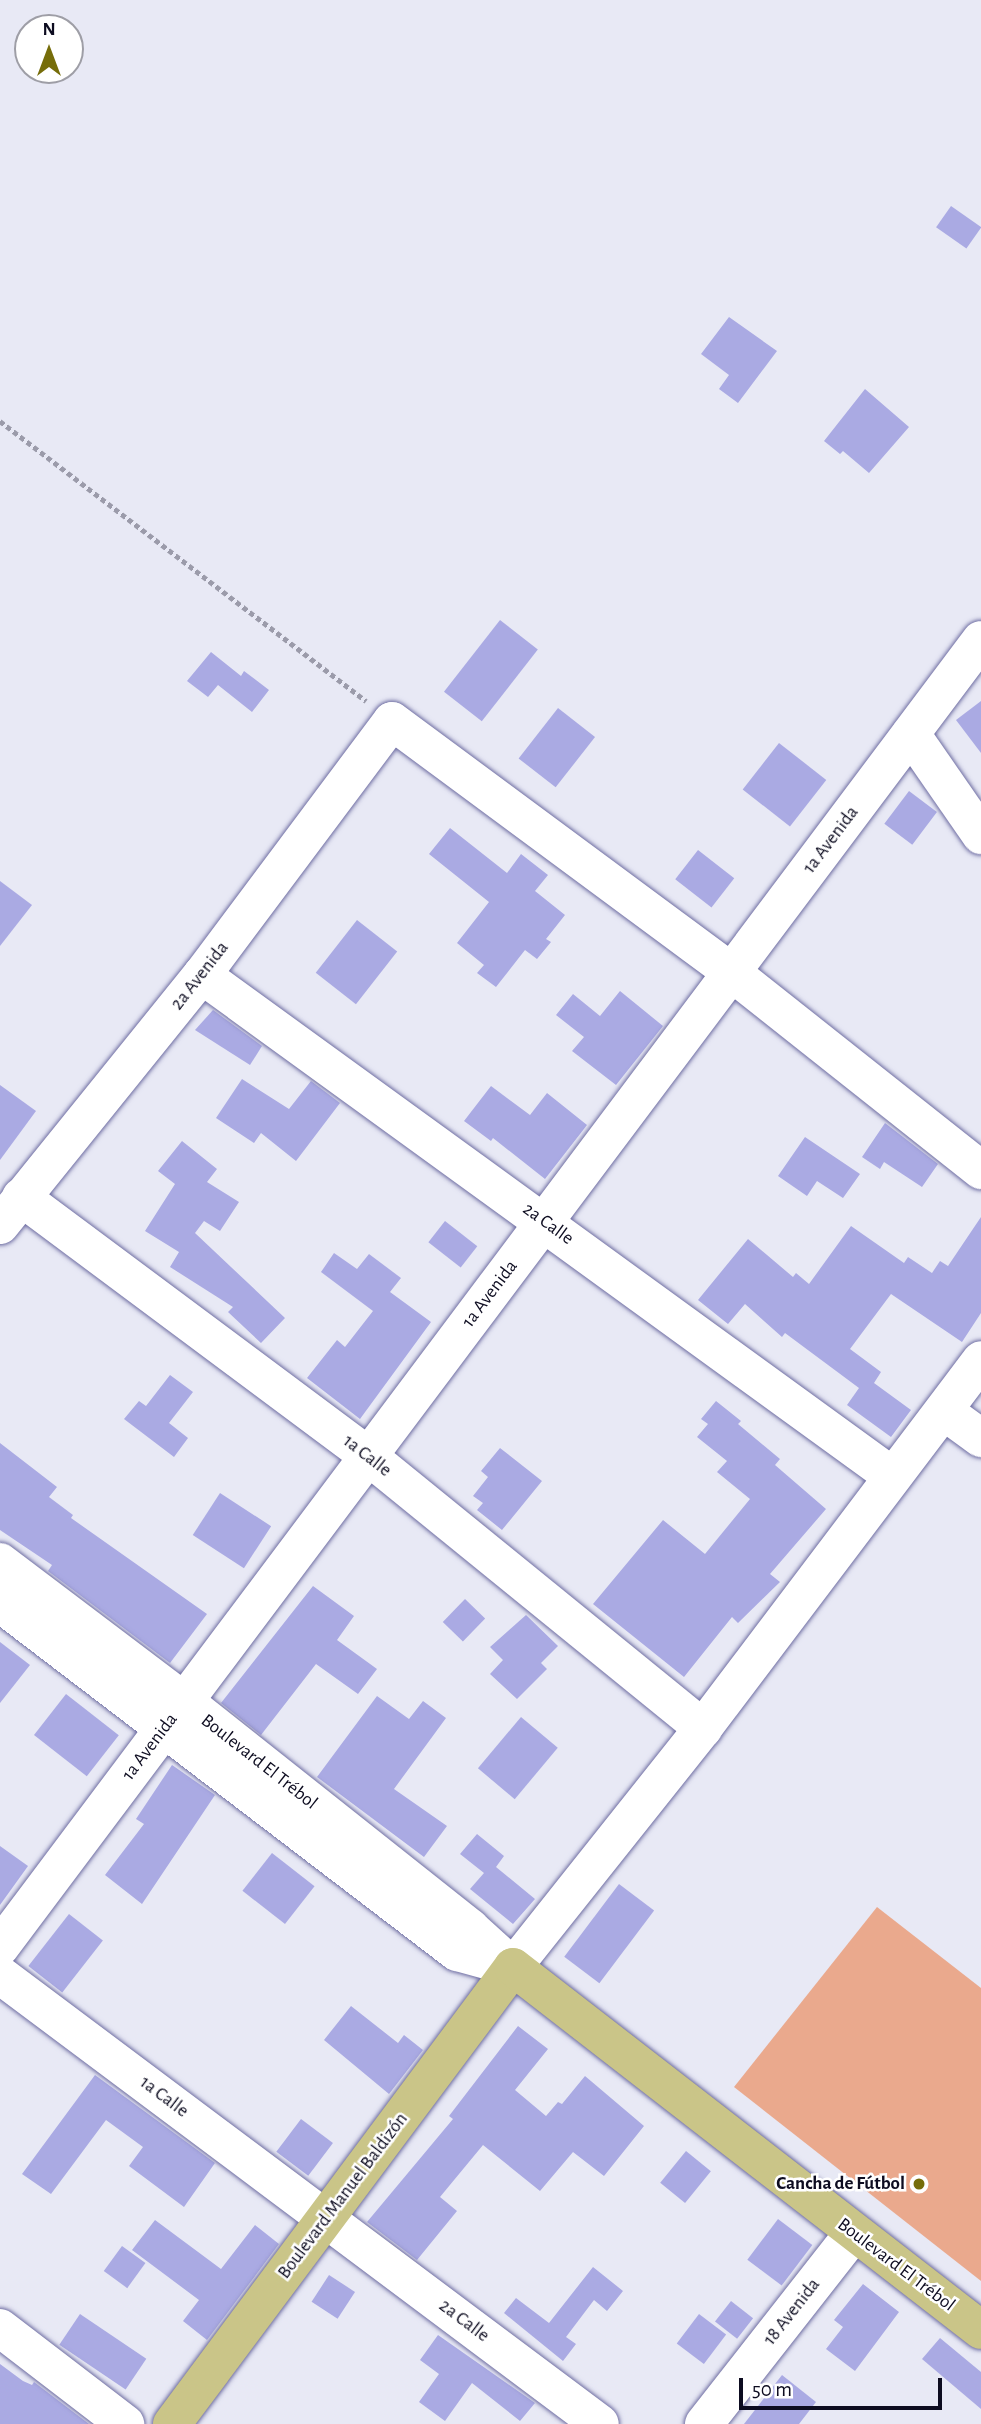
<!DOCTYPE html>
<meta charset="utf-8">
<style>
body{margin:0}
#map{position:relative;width:981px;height:2424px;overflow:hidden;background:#e8e9f5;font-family:"Alegreya Sans",sans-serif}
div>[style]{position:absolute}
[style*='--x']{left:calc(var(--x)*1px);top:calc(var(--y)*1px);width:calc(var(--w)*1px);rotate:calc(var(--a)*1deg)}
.green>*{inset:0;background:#eaa98d}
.building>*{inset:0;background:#aaaae3;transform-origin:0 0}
.path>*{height:4.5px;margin-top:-2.25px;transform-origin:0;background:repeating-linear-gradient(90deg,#9b9baa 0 5px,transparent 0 8.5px)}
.roads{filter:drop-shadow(0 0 2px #6e6da2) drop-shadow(0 0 2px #6e6da2)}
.minor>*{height:38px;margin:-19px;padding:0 19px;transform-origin:19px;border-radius:19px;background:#fff}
.major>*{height:38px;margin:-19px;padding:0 19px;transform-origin:19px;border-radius:19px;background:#cac588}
.dots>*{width:19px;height:19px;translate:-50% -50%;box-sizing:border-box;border:4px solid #fff;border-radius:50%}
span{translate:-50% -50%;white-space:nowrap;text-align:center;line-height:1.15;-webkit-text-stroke:5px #fff;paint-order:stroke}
.street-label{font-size:19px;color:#0d0c20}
.poi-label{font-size:19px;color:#0d0c20;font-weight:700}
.right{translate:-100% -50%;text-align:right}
.north{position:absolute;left:14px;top:14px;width:70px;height:70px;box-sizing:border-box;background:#fff;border:2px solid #9e9ea6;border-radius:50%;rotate:0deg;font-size:19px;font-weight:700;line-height:28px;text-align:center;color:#0d0c20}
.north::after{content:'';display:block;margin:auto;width:24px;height:32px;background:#766d0a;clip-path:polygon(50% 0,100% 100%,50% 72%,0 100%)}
.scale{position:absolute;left:739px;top:2378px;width:203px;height:32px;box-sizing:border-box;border:4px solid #0d0c20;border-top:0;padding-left:9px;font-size:21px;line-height:24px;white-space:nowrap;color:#0d0c20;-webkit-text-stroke:5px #fff;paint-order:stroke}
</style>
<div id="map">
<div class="green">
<div style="clip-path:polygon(877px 1907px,981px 1988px,981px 2281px,734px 2087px)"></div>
</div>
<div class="building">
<div style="left:951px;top:206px;width:37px;height:26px;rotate:35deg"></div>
<div style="clip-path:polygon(729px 317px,777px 351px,738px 403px,719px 389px,729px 375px,701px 354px)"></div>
<div style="clip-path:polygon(865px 389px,909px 427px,869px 473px,843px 451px,840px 454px,824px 441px)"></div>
<div style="left:500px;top:620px;width:48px;height:91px;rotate:38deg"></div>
<div style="clip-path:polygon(211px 652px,241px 676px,244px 671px,269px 690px,252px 712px,218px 685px,208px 697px,187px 681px)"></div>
<div style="clip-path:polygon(981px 701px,981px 753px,956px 720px)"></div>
<div style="left:558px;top:708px;width:47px;height:64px;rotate:38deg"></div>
<div style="left:779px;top:743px;width:60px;height:59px;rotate:38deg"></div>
<div style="left:909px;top:791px;width:35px;height:41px;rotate:37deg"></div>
<div style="clip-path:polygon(450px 828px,507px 873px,521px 854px,548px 875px,535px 891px,565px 915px,546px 939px,551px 942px,537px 959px,525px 950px,496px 987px,477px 973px,484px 965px,457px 943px,489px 902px,429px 854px)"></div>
<div style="left:698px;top:850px;width:46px;height:37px;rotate:38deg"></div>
<div style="clip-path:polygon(0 881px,32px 905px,0 946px)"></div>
<div style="left:357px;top:920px;width:51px;height:67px;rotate:38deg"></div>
<div style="clip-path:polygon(620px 991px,663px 1026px,616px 1085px,572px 1051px,584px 1037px,556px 1015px,573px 994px,600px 1016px)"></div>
<div style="clip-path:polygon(213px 1010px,262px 1046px,250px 1065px,195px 1030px)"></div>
<div style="clip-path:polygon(242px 1079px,289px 1109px,311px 1081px,340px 1103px,296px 1161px,261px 1133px,254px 1143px,216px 1118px)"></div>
<div style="clip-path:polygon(0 1085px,36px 1111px,0 1160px)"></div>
<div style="clip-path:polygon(491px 1086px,530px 1115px,547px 1093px,587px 1125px,545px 1179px,493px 1138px,491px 1141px,464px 1121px)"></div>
<div style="clip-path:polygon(885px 1123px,938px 1164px,922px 1187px,884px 1162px,880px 1169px,862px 1157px)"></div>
<div style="clip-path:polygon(805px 1137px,860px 1174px,843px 1198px,817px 1181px,807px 1196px,778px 1176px)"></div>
<div style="clip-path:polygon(182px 1141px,217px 1169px,207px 1182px,239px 1202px,220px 1231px,204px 1221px,195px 1233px,285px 1318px,261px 1343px,228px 1312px,233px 1307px,170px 1267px,179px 1252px,145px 1231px,175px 1184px,158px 1171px)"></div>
<div style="clip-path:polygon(981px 1217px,981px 1313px,962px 1342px,891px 1294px,850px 1349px,881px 1372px,874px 1383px,911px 1410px,891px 1437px,847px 1405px,859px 1388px,785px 1333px,782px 1337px,745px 1304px,728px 1324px,698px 1300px,748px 1239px,793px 1277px,796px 1273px,809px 1284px,851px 1226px,904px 1263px,908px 1257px,932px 1273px,940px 1261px,948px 1266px)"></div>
<div style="left:445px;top:1221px;width:41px;height:27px;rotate:38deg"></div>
<div style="clip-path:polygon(334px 1253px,357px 1269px,369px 1254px,401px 1278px,390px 1292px,431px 1322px,360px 1419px,307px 1378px,337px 1340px,345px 1347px,373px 1311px,321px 1272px)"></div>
<div style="clip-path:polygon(170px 1375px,193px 1392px,169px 1423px,188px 1438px,174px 1457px,124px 1419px,139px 1401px,146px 1406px)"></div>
<div style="clip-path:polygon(716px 1401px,741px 1421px,738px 1424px,780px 1459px,775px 1465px,826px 1509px,770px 1574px,780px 1582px,738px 1623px,732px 1617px,684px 1677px,593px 1604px,663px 1520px,705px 1554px,750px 1499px,717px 1472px,727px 1461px,697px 1437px,708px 1424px,701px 1419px)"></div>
<div style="clip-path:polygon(0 1443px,57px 1487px,49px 1497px,73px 1515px,71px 1518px,207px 1614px,170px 1663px,48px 1571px,52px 1565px,0 1530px)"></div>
<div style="clip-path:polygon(500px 1448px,542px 1481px,502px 1530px,477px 1510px,483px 1503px,473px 1496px,488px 1477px,481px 1471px)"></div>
<div style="left:220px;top:1493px;width:61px;height:50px;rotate:33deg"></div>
<div style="clip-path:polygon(313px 1586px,354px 1616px,337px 1640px,377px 1669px,358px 1694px,316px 1664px,261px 1735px,221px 1703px)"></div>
<div style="left:465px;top:1599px;width:28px;height:32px;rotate:44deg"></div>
<div style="clip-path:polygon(526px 1615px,558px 1646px,541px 1663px,547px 1669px,517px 1699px,490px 1674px,503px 1660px,490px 1647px)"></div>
<div style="clip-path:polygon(0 1642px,30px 1665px,0 1703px)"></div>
<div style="left:66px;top:1694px;width:67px;height:52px;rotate:38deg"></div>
<div style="clip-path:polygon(377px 1696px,409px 1719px,423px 1701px,446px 1718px,394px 1789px,447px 1826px,424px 1857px,317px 1777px)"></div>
<div style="left:521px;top:1717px;width:48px;height:67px;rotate:40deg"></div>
<div style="clip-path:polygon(172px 1765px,215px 1795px,142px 1904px,105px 1875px,144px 1824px,136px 1819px)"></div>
<div style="clip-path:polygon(477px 1834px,504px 1856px,496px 1867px,535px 1899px,513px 1924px,470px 1889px,484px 1873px,460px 1854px)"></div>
<div style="clip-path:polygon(0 1846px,28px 1866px,0 1905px)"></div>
<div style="left:272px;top:1853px;width:54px;height:48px;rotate:38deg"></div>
<div style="left:619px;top:1884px;width:44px;height:91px;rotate:37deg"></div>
<div style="left:69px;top:1914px;width:43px;height:66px;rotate:38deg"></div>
<div style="clip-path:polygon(351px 2006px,398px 2043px,404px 2035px,423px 2050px,389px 2094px,324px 2040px)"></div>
<div style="clip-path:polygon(518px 2026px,548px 2049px,515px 2090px,546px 2116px,558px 2102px,562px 2104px,585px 2076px,644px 2126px,604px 2176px,573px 2152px,540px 2191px,483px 2145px,440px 2197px,457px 2211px,417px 2260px,367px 2222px,453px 2119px,449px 2116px)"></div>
<div style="clip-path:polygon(95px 2075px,215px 2163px,184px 2207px,129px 2166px,143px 2147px,106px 2120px,51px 2194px,22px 2174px)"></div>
<div style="left:301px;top:2119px;width:40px;height:41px;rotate:37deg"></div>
<div style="left:686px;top:2151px;width:32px;height:41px;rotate:39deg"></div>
<div style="left:778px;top:2219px;width:43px;height:51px;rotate:37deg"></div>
<div style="clip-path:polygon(155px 2220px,221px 2269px,255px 2225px,279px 2244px,207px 2340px,183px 2321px,199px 2300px,132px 2250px)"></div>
<div style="left:122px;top:2246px;width:29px;height:31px;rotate:36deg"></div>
<div style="clip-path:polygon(593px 2267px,623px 2291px,607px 2311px,594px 2300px,566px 2337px,576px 2344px,563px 2361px,504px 2313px,516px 2298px,549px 2323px)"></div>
<div style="left:329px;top:2275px;width:31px;height:32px;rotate:33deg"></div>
<div style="clip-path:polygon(863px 2284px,899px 2312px,855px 2371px,826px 2349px,843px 2327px,834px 2320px)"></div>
<div style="left:731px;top:2301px;width:28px;height:26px;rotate:38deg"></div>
<div style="left:80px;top:2314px;width:80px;height:37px;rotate:34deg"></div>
<div style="left:699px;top:2314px;width:34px;height:37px;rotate:37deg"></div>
<div style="clip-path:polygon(438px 2335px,535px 2403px,520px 2421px,472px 2383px,445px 2421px,419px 2402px,439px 2374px,420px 2360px)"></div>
<div style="clip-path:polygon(940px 2338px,981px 2372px,981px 2409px,922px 2359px)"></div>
<div style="clip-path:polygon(0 2364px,23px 2381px,32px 2385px,34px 2382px,89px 2424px,0 2424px)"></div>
<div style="clip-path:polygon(782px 2375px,816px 2402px,799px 2424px,744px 2424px)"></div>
</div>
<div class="path">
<div style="--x:0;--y:421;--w:461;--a:37.4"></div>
</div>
<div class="roads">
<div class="minor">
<div style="--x:911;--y:734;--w:123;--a:55.3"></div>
<div style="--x:202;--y:975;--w:853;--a:35.98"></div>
<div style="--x:21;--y:1197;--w:433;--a:36.7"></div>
<div style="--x:368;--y:1456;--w:432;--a:39.1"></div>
<div style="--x:0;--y:1225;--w:321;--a:-51.1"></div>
<div style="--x:202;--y:975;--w:317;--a:-53.2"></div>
<div style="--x:392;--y:721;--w:422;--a:36.5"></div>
<div style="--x:731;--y:972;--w:319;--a:38.4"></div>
<div style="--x:944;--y:1411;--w:46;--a:36.1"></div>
<div style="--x:0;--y:1562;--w:231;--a:37.1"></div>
<div style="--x:184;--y:1701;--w:365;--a:38.4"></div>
<div style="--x:470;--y:1928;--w:58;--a:42.2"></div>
<div style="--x:0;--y:1603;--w:575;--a:37.37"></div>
<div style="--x:457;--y:1952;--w:39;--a:15"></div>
<div style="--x:0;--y:1947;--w:1634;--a:-53.11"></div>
<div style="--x:513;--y:1967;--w:305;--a:-51.5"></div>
<div style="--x:703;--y:1728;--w:461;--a:-52.9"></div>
<div style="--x:0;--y:1975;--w:749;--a:36.81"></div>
<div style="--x:0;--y:2328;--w:158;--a:37.5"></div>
<div style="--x:704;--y:2424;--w:243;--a:-51.9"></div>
</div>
<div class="major">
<div style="--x:172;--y:2424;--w:570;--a:-53.27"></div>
<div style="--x:513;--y:1967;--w:592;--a:37.8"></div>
</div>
</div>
<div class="dots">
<div style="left:919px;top:2184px;background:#766d0a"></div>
</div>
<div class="street-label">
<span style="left:831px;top:840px;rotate:-53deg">1a Avenida</span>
<span style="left:200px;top:976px;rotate:-52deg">2a Avenida</span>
<span style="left:548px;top:1224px;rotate:36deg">2a Calle</span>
<span style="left:490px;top:1294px;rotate:-53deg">1a Avenida</span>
<span style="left:367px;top:1456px;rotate:38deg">1a Calle</span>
<span style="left:150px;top:1747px;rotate:-53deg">1a Avenida</span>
<span style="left:259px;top:1762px;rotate:38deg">Boulevard El Trébol</span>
<span style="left:164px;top:2097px;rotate:37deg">1a Calle</span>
<span style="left:343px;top:2196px;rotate:-53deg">Boulevard Manuel Baldizón</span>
<span style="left:896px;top:2265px;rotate:37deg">Boulevard El Trébol</span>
<span style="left:792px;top:2312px;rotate:-52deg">18 Avenida</span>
<span style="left:464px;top:2321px;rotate:37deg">2a Calle</span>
</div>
<div class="poi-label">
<span class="right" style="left:905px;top:2184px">Cancha de Fútbol</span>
</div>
<div class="north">N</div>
<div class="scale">50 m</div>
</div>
